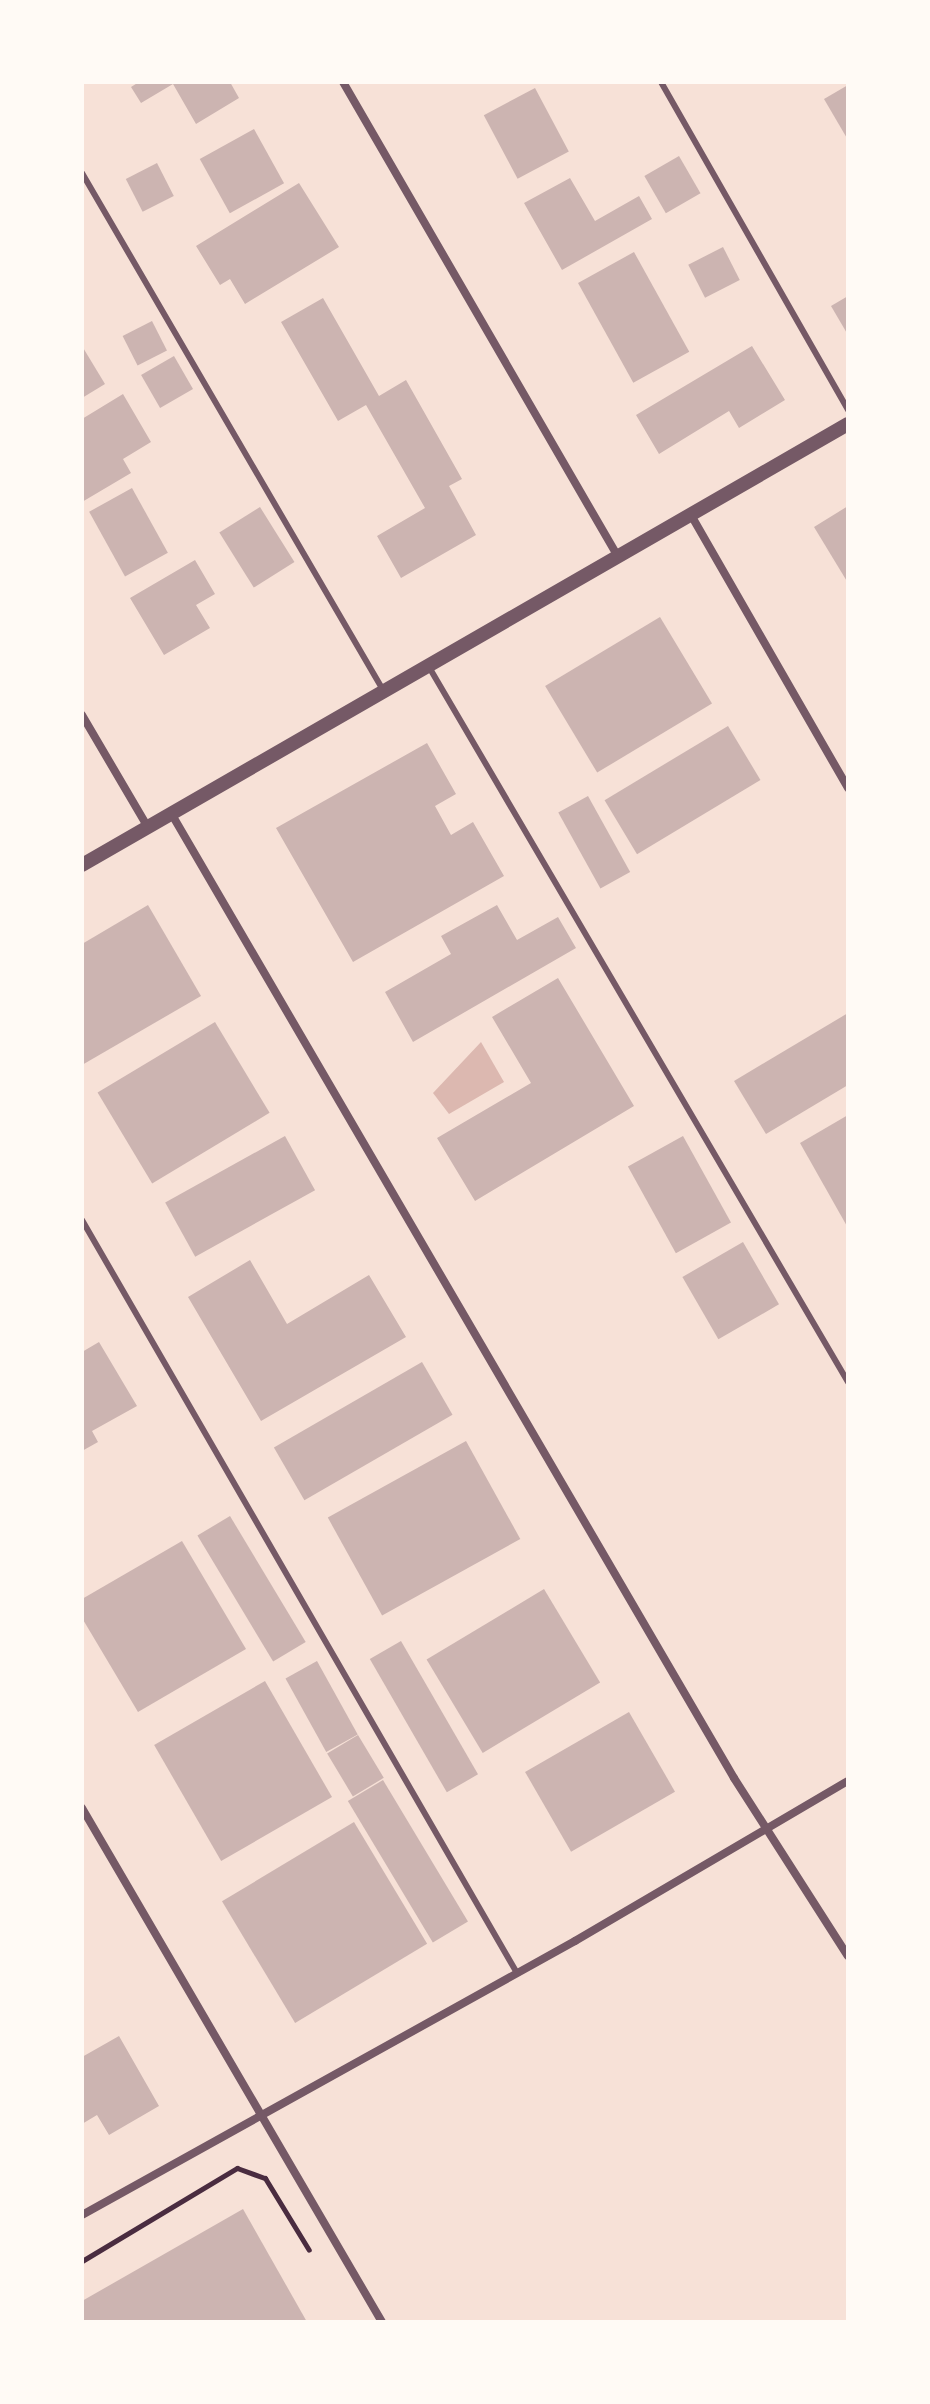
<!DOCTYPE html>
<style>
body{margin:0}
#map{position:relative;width:930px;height:2404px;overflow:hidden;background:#f7e1d7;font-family:Poppins,sans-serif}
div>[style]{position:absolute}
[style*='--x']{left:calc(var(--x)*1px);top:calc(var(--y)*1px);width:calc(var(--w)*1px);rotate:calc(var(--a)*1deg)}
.water>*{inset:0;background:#dcb8b0}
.building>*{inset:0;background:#ccb4b1;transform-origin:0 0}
.path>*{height:5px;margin:-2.5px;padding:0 2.5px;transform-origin:2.5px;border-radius:2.5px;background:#4a2c40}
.service>*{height:6px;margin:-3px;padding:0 3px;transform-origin:3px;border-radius:3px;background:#755966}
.minor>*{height:8px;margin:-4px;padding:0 4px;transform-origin:4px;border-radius:4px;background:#755966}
.tertiary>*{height:14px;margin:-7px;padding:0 7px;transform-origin:7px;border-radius:7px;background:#755966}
span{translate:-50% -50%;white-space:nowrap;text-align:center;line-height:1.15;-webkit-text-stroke:7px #fffaf5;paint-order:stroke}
.frame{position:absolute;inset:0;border:84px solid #fffaf5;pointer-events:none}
</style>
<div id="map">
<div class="water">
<div style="clip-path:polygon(481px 1042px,504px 1082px,449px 1114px,433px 1093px)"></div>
</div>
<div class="building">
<div style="clip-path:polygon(139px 82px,230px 82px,239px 98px,196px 124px,173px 84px,141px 103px,131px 87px)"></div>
<div style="clip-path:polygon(848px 85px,848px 140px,824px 99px)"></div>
<div style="left:535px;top:88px;width:72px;height:58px;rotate:62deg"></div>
<div style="left:254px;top:129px;width:62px;height:62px;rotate:61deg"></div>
<div style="left:679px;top:156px;width:43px;height:40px;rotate:60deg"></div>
<div style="left:157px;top:163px;width:37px;height:35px;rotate:63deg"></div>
<div style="clip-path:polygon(570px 178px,595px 221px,639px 196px,652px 219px,562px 270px,524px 203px)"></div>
<div style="clip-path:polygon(299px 183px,339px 247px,245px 304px,230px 279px,220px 285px,196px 246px)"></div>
<div style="left:723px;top:247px;width:37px;height:39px;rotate:63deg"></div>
<div style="left:634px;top:252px;width:114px;height:64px;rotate:61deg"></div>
<div style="clip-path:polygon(848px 296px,848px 335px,831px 306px)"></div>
<div style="clip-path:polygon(323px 298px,379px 396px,406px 380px,462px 479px,449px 486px,476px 535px,401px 578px,377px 536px,425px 508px,366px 405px,338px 421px,281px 322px)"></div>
<div style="left:152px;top:321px;width:33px;height:33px;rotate:63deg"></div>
<div style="clip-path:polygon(82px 346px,105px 384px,82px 398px)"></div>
<div style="clip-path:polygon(752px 346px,785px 400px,739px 428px,729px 411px,659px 454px,636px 415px)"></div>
<div style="left:174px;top:356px;width:38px;height:38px;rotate:60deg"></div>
<div style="clip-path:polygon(123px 394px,151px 442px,123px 459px,131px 473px,82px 502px,82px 419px)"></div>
<div style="left:132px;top:488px;width:74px;height:49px;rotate:61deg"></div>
<div style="clip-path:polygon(848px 506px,848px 583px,814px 527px)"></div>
<div style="left:260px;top:507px;width:65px;height:48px;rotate:58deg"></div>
<div style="clip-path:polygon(195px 560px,215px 594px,196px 605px,210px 628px,164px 655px,130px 598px)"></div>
<div style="left:660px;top:617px;width:101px;height:134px;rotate:59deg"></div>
<div style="left:728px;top:726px;width:63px;height:144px;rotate:59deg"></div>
<div style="clip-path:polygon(427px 743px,456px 794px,435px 806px,451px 835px,473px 822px,504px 876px,353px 962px,276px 828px)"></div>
<div style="left:588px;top:796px;width:87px;height:34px;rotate:61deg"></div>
<div style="clip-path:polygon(148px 905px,201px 996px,82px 1065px,82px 944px)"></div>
<div style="clip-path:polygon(497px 905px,517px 940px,558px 917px,576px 948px,413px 1042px,385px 992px,451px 954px,441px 936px)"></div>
<div style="clip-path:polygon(558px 978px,634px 1106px,475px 1201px,437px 1138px,531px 1083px,492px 1017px)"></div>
<div style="clip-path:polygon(848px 1013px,848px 1085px,766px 1134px,734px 1081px)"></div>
<div style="left:215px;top:1022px;width:106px;height:137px;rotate:59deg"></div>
<div style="clip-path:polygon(848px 1115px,848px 1228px,800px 1143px)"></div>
<div style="left:285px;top:1136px;width:62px;height:137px;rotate:61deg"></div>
<div style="left:683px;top:1136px;width:99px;height:63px;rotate:61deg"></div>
<div style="left:743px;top:1242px;width:72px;height:70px;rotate:60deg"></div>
<div style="clip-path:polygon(250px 1260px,287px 1324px,369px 1275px,406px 1337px,261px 1421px,188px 1297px)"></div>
<div style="clip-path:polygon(99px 1342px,137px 1406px,92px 1431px,98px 1442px,82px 1451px,82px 1352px)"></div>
<div style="left:422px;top:1362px;width:61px;height:171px;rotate:60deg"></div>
<div style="left:466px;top:1441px;width:112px;height:158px;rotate:61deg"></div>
<div style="left:230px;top:1516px;width:147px;height:38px;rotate:59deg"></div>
<div style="clip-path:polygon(182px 1541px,246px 1649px,138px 1712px,82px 1618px,82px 1599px)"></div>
<div style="left:544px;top:1589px;width:109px;height:137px;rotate:59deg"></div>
<div style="left:401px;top:1641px;width:154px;height:36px;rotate:60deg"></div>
<div style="left:317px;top:1661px;width:84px;height:36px;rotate:61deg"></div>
<div style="left:265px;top:1681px;width:134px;height:128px;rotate:60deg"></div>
<div style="left:629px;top:1712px;width:92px;height:120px;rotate:60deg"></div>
<div style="left:358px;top:1735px;width:50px;height:36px;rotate:59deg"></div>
<div style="left:383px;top:1780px;width:165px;height:41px;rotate:59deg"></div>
<div style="left:354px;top:1822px;width:142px;height:154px;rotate:59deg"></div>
<div style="clip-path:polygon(119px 2036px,159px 2106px,109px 2135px,97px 2115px,82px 2124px,82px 2057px)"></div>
<div style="clip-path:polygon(243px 2209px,307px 2322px,82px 2322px,82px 2301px)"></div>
</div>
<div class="path">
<div style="--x:82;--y:2261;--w:181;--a:-31"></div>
<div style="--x:237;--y:2168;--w:30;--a:20"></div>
<div style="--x:265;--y:2178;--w:84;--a:58.6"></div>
</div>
<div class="service">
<div style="--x:661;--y:82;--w:378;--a:60.3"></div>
<div style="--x:82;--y:173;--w:598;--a:59.79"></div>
<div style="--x:429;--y:667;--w:829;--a:59.63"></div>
<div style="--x:82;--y:1220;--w:870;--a:59.99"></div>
</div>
<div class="minor">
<div style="--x:343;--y:82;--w:547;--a:59.92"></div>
<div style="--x:691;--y:515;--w:315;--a:60.1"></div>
<div style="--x:82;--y:715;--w:129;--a:59.6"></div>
<div style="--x:171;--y:813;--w:1117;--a:59.74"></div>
<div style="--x:734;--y:1778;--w:211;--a:57.4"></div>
<div style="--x:82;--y:1808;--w:595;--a:59.73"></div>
<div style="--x:82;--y:2215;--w:564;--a:-29.06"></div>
<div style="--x:575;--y:1941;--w:316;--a:-30.4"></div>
</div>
<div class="tertiary">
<div style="--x:82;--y:865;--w:884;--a:-29.93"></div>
</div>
<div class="frame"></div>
</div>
